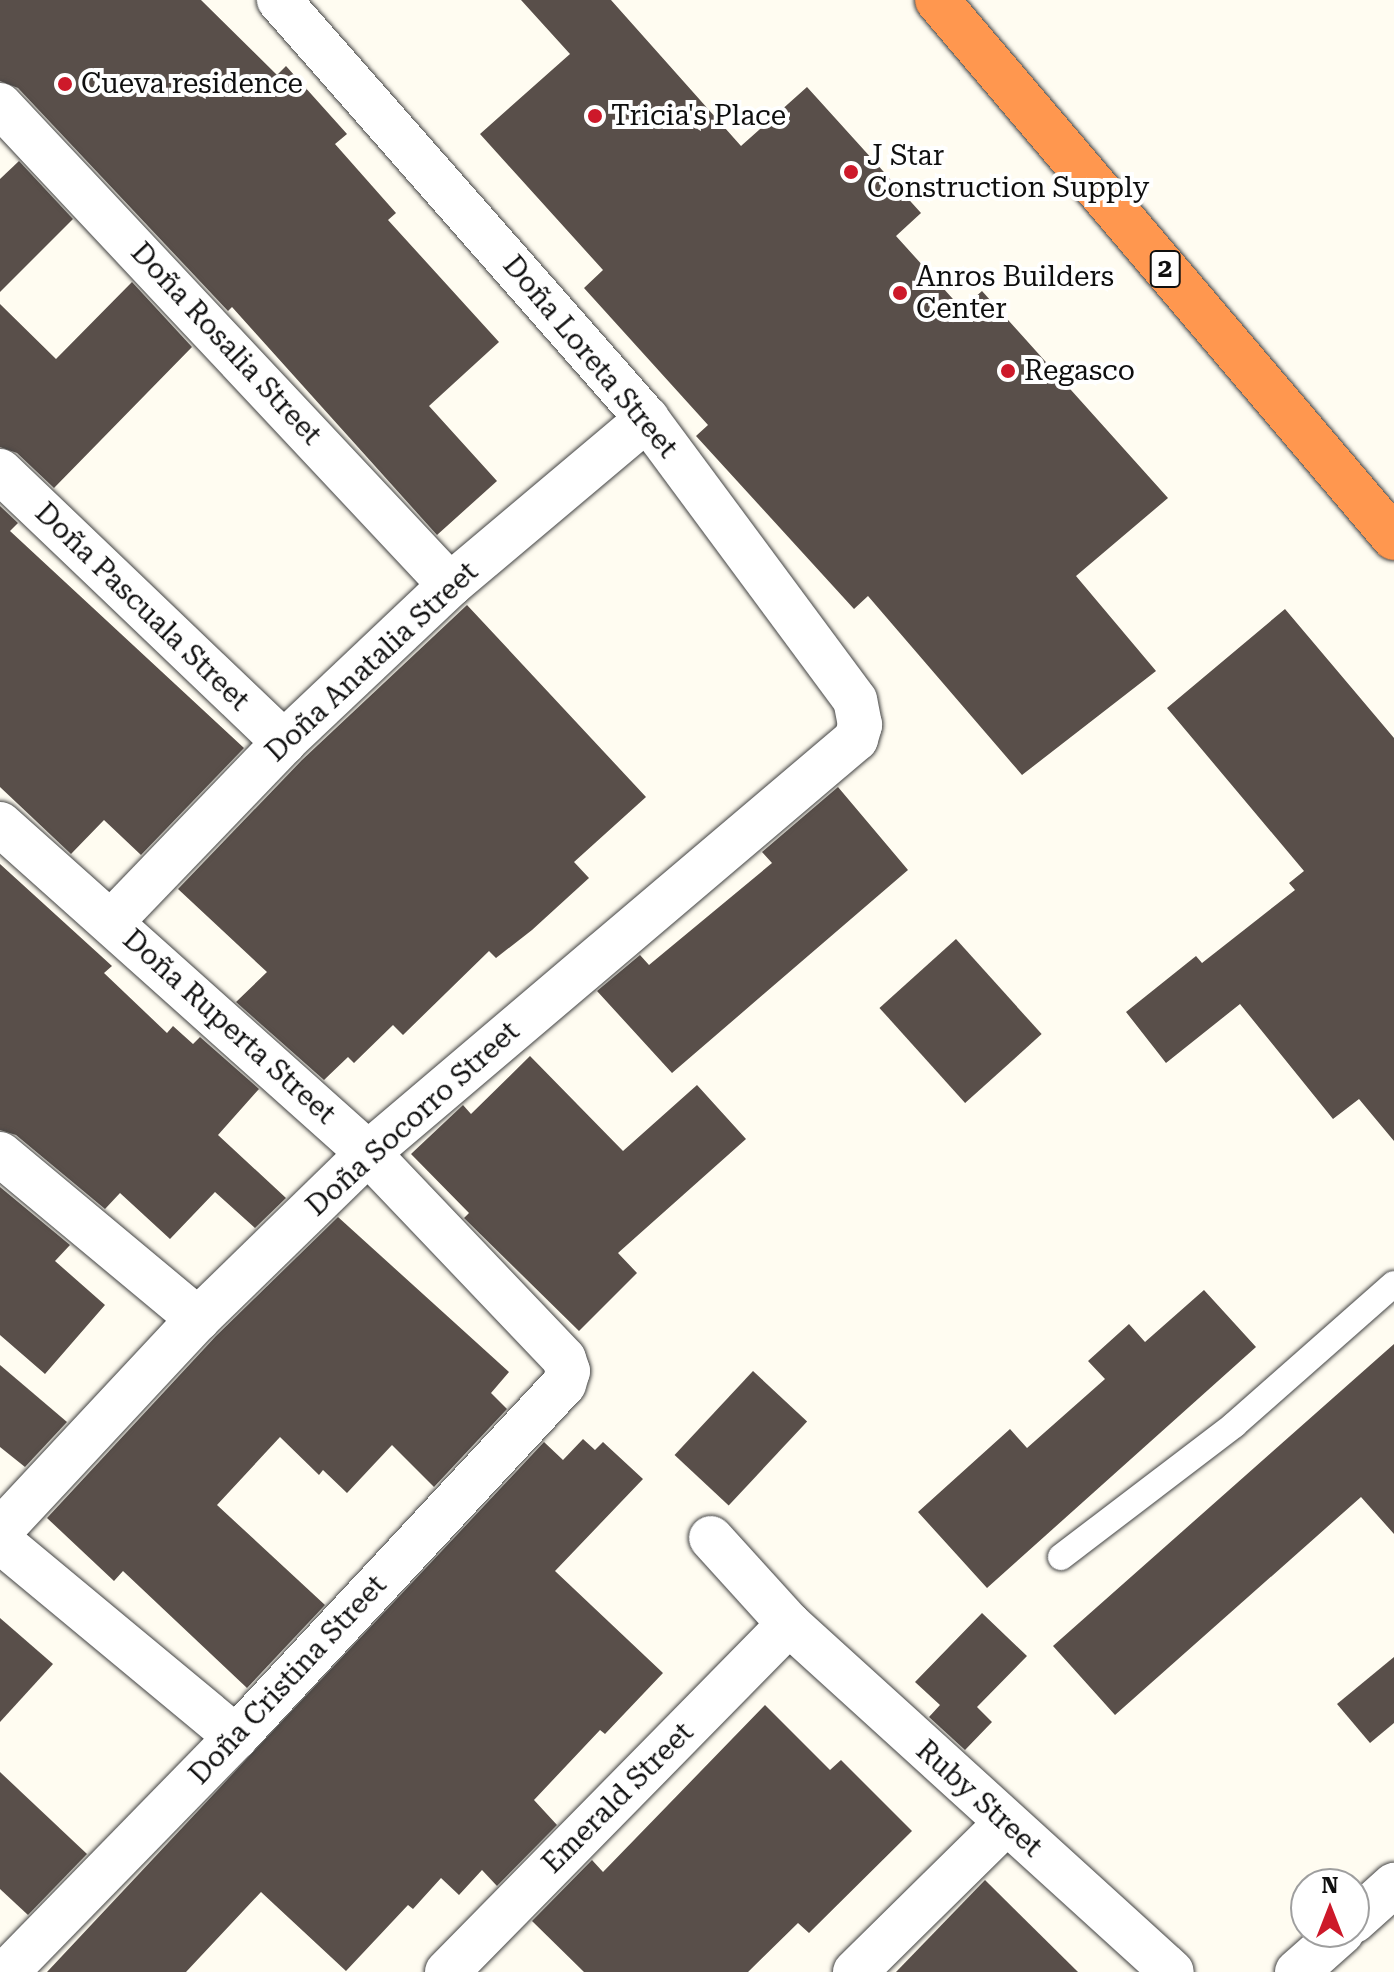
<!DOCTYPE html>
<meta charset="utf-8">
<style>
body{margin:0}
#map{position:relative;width:1394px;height:1972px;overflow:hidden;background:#fffcf1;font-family:"Roboto Serif",serif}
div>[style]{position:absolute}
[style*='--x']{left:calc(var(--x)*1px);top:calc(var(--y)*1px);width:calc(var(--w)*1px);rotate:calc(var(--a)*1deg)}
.building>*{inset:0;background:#594f4a;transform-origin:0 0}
.roads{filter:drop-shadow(0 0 2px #424242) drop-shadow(0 0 2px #424242)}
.lane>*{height:26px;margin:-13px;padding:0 13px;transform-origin:13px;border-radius:13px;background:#fff}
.street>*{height:44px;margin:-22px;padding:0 22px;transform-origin:22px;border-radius:22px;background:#fff}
.highway>*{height:44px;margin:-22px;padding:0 22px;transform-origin:22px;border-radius:22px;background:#ff974f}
.dots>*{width:22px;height:22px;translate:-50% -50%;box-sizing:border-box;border:4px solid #fff;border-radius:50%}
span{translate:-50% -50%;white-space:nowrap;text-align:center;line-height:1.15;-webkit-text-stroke:8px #fff;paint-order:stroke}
.shield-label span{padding:2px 6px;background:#fff;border:2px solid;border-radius:6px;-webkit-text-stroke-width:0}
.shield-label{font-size:26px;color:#0f0f0f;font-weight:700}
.poi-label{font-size:28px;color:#0f0f0f}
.left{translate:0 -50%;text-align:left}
.street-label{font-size:28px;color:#0f0f0f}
.north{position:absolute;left:1290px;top:1868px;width:80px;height:80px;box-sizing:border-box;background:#fff;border:2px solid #9f9f9f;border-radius:50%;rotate:0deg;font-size:22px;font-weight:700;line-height:32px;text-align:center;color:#0f0f0f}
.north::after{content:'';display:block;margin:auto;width:28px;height:36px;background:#cd192a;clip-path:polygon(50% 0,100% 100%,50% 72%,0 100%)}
</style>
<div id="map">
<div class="building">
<div style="clip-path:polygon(0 0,201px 0,277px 75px,286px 66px,347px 134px,335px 144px,396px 213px,388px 220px,499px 342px,429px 406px,497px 481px,437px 535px,232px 307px,228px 311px,18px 88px,0 81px)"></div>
<div style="clip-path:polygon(521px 0,611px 0,741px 146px,807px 87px,921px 213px,896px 236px,962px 309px,982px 291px,1168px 498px,1076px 576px,1156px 671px,1022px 775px,868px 596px,854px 609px,696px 436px,708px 425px,584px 288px,603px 270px,480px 134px,570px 54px)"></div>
<div style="clip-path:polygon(19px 161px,73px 219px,0 292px,0 179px)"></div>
<div style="clip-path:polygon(132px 282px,192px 347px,54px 488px,17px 453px,0 447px,0 304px,56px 359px)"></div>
<div style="clip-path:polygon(0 506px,18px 523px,10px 531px,244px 748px,141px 855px,104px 820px,71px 854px,0 787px)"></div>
<div style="clip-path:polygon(467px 605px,646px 797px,574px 862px,589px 878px,532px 930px,496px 958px,489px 951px,403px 1035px,393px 1025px,354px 1063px,348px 1057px,324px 1080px,236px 1002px,267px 972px,178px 889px,302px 760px)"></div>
<div style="clip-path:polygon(1285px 609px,1394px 738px,1394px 1141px,1359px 1099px,1333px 1119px,1240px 1004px,1166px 1063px,1126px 1012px,1196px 956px,1202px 963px,1295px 890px,1289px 883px,1304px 871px,1167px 708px)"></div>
<div style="clip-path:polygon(838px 787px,908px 870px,672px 1073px,597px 991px,640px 955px,649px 965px,772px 863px,762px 852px)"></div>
<div style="clip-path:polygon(0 864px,112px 966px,104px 973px,167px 1033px,173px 1026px,193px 1044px,200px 1037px,259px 1089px,218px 1135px,286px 1198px,255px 1228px,215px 1192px,170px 1239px,120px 1193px,105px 1209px,16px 1135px,0 1130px)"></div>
<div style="left:956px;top:939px;width:128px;height:103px;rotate:48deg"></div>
<div style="clip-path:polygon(530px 1056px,623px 1151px,697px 1085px,746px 1139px,618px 1253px,637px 1273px,579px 1331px,464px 1218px,469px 1213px,411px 1154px,463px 1105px,471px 1114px)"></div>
<div style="clip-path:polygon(0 1187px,70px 1245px,55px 1261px,105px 1305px,45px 1374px,0 1335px)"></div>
<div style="clip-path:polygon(338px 1217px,509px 1372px,491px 1393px,507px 1409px,434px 1487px,392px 1445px,347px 1493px,323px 1470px,319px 1475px,280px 1437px,217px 1505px,325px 1605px,247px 1688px,123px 1571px,114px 1581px,47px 1518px,216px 1336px)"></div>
<div style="clip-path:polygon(1204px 1290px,1256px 1347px,987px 1588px,918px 1512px,1010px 1429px,1027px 1448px,1105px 1379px,1088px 1361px,1129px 1324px,1145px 1342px)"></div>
<div style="clip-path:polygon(1394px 1344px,1394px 1534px,1361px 1497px,1115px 1715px,1053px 1646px)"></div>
<div style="clip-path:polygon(0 1365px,67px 1422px,25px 1467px,0 1447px)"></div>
<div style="left:753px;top:1371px;width:74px;height:115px;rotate:43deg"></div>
<div style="clip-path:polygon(583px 1439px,595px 1450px,603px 1442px,643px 1479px,555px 1571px,663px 1673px,605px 1734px,600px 1730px,534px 1800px,557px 1825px,497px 1886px,482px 1870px,459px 1895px,441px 1878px,413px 1909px,408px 1905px,346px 1971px,261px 1892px,186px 1972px,47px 1972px,544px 1442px,563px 1460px)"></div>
<div style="clip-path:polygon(982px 1613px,1027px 1656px,977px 1707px,992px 1722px,965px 1750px,929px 1717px,940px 1705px,915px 1682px)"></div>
<div style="clip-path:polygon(0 1618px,53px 1664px,0 1722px)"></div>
<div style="clip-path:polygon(1394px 1657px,1394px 1723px,1370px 1743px,1337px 1704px)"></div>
<div style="clip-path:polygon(765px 1705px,830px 1770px,841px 1760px,912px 1831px,809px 1933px,798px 1923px,748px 1972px,584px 1972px,532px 1921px,592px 1860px,603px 1872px)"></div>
<div style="clip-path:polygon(0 1772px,87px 1854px,28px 1915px,0 1889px)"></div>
<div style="clip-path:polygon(985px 1880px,1078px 1972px,896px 1972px)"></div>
</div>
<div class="roads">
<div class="lane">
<div style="--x:1061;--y:1557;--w:218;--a:-37.3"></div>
<div style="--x:1234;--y:1425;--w:213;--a:-41.4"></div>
</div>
<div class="street">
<div style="--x:0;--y:105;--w:658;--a:46.85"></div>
<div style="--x:0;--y:471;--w:393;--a:43.7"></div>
<div style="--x:0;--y:824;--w:494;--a:41.8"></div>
<div style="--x:368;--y:1153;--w:284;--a:46.4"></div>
<div style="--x:564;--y:1359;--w:13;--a:72"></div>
<div style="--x:568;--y:1371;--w:14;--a:107"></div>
<div style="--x:564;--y:1384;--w:482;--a:132.9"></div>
<div style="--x:236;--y:1737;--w:328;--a:134.3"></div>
<div style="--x:113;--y:920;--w:247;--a:-46.1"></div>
<div style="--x:284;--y:742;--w:228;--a:-43.4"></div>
<div style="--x:450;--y:585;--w:258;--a:-40.1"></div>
<div style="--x:0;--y:1154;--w:258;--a:39.8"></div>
<div style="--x:0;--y:1531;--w:290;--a:-47"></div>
<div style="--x:198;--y:1319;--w:238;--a:-44.3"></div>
<div style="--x:368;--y:1153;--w:640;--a:-40.31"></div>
<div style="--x:856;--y:739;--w:15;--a:-74"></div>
<div style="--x:860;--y:725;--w:25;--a:-101"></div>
<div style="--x:855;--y:700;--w:350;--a:-126.5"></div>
<div style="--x:647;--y:419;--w:558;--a:-131.29"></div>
<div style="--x:711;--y:1538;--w:116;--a:47.8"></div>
<div style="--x:789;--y:1624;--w:517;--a:42.26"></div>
<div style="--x:0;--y:1541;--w:307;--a:39.7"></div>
<div style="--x:1354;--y:1921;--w:54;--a:-42"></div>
<div style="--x:447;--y:1972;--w:488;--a:-45.5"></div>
<div style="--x:855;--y:1972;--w:211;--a:-44.6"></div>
<div style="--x:1297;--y:1972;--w:60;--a:-41.6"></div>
</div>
<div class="highway">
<div style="--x:937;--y:0;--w:706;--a:49.65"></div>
</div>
</div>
<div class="dots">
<div style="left:65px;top:84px;background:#cd192a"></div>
<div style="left:595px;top:116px;background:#cd192a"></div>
<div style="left:851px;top:172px;background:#cd192a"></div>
<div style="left:900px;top:293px;background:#cd192a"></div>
<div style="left:1008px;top:371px;background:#cd192a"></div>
</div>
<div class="shield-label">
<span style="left:1165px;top:269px">2</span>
</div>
<div class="poi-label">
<span class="left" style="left:81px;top:84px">Cueva residence</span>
<span class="left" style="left:611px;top:116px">Tricia's Place</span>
<span class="left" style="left:867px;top:172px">J Star<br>Construction Supply</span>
<span class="left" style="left:916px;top:293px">Anros Builders<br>Center</span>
<span class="left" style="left:1024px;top:371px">Regasco</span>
</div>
<div class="street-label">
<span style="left:226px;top:344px;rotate:47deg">Doña Rosalia Street</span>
<span style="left:590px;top:357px;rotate:50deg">Doña Loreta Street</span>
<span style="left:142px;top:607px;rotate:44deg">Doña Pascuala Street</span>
<span style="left:372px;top:662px;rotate:-43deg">Doña Anatalia Street</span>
<span style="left:229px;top:1027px;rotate:42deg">Doña Ruperta Street</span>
<span style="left:413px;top:1119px;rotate:-42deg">Doña Socorro Street</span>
<span style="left:288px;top:1680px;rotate:-47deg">Doña Cristina Street</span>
<span style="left:618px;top:1798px;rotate:-45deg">Emerald Street</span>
<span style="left:979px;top:1799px;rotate:42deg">Ruby Street</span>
</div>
<div class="north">N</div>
</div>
